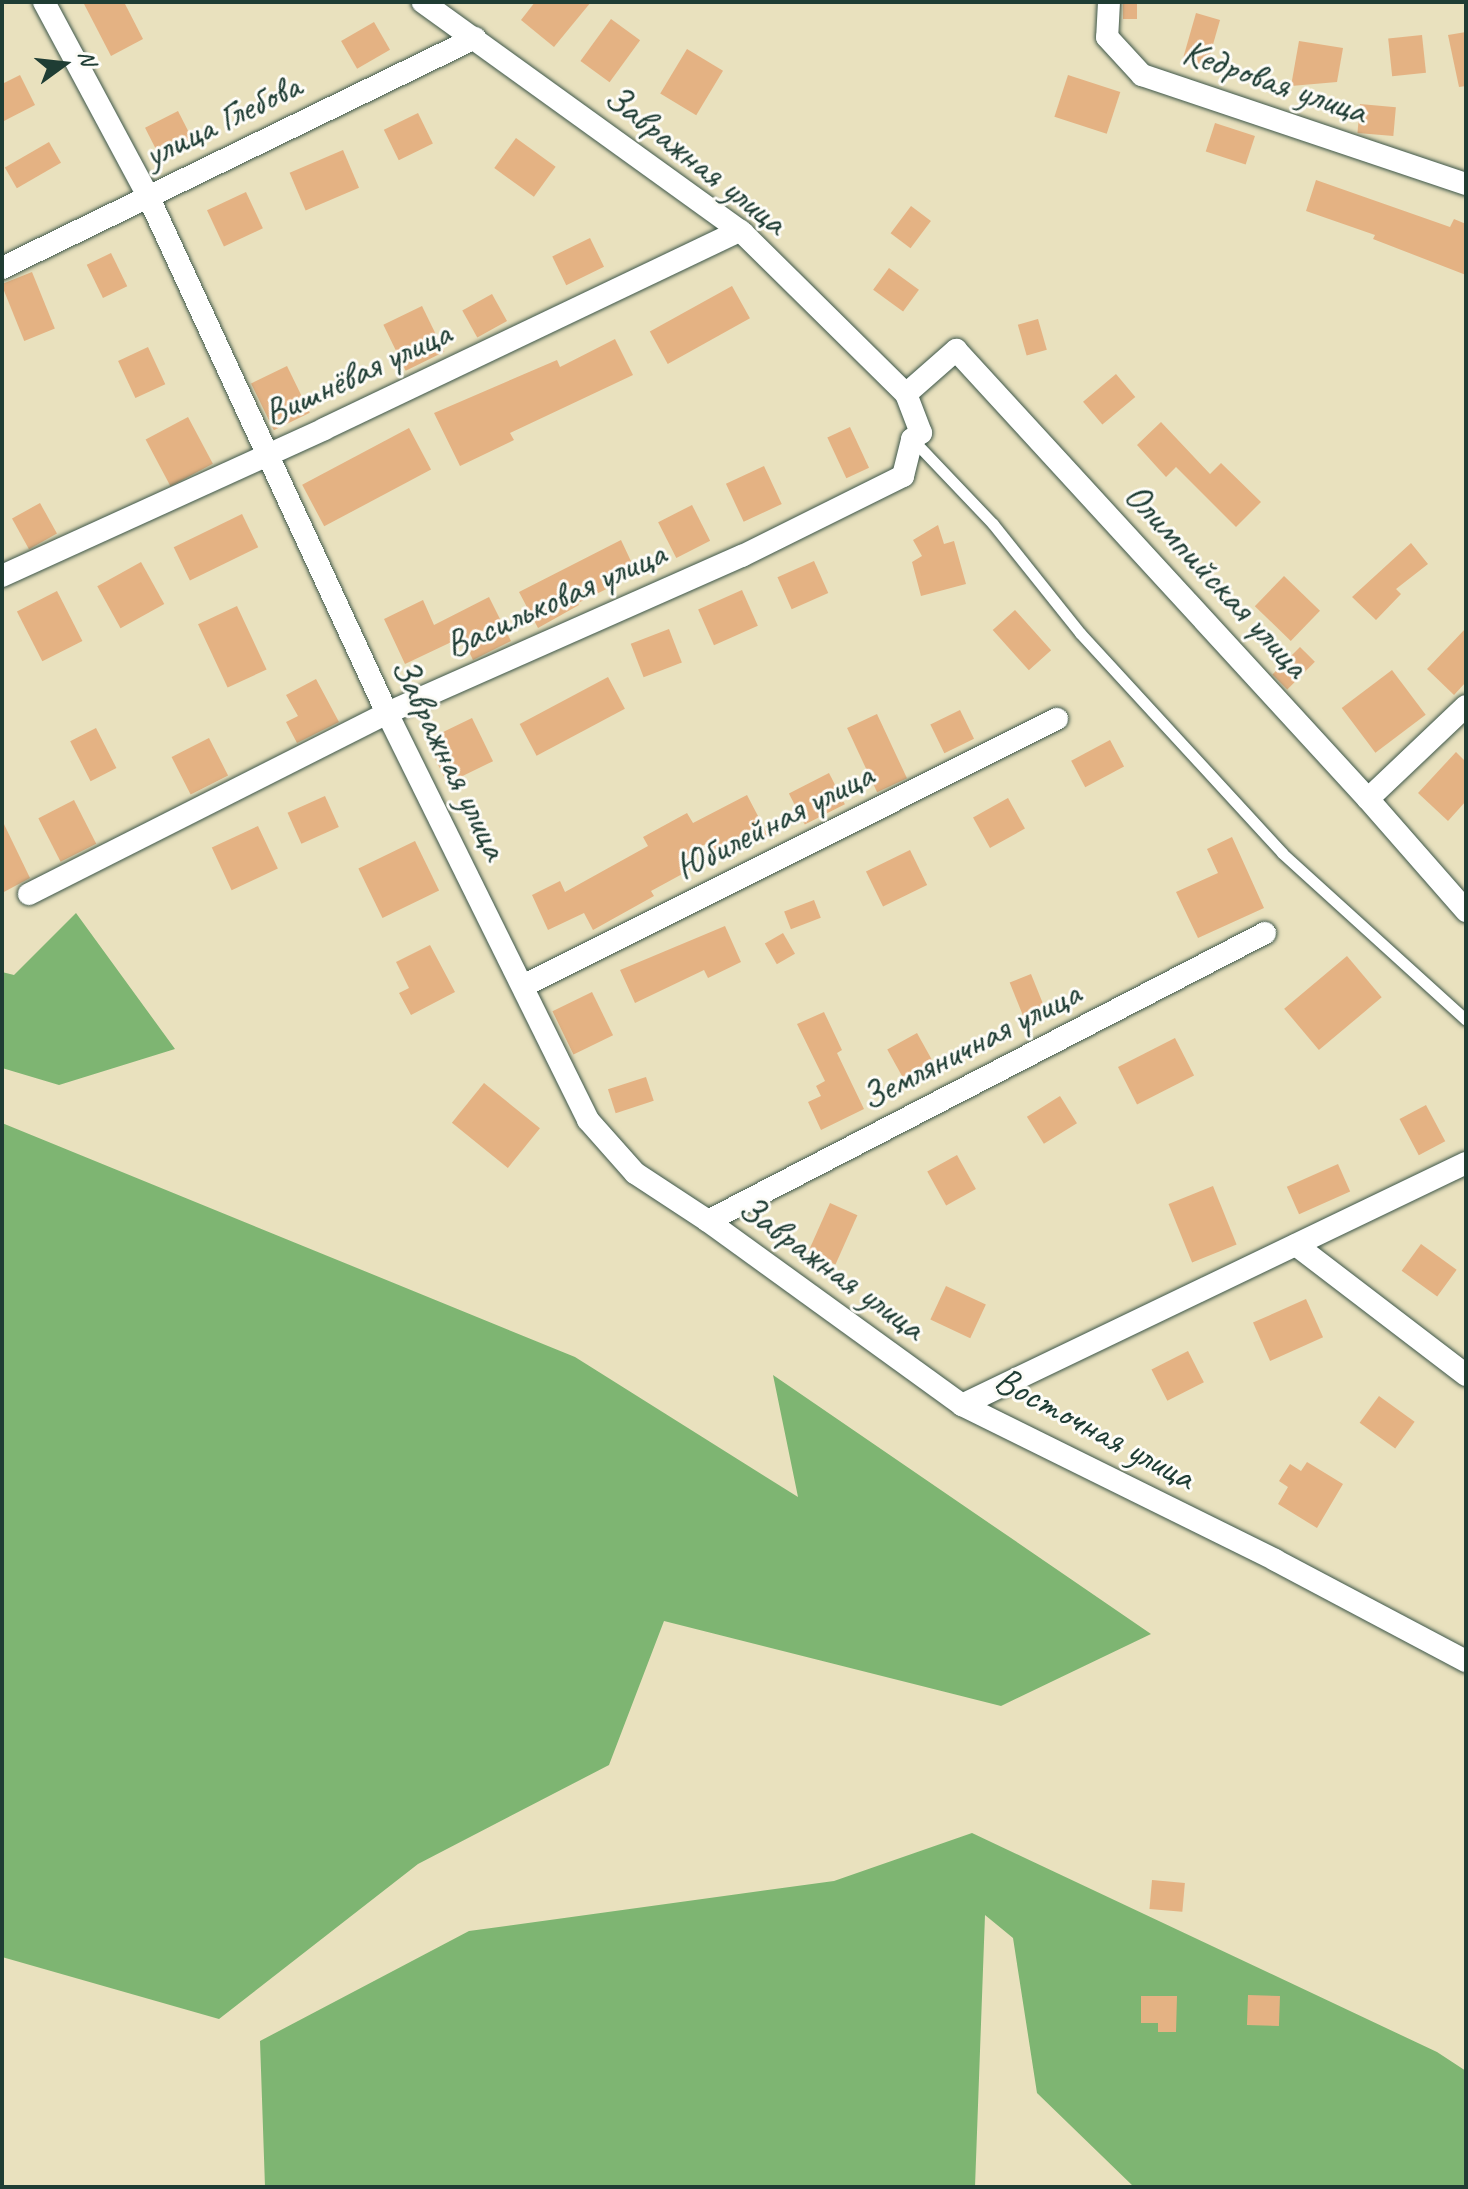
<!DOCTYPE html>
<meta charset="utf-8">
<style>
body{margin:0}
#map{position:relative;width:1468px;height:2189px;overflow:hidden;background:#e9e1be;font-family:Caveat,sans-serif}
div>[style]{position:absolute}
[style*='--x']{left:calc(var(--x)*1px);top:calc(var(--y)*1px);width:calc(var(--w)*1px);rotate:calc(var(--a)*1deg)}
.forest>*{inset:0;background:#7eb572}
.building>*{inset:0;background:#e4b283;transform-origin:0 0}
.roads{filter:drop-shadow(0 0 2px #3d5649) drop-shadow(0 0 2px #3d5649)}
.lane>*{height:11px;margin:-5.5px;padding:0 5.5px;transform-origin:5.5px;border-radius:5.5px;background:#fff}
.street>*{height:22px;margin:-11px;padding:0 11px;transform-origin:11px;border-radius:11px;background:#fff}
span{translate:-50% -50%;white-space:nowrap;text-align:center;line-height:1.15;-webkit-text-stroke:6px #fdfcf7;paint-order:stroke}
.street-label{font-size:38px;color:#1f3d34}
.frame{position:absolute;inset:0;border:4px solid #1f3d34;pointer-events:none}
.north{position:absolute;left:24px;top:24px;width:80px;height:80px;-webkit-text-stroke:6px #fdfcf7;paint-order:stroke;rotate:75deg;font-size:22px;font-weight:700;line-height:32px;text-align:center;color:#1f3d34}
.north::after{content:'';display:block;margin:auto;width:28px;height:36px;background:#1f3d34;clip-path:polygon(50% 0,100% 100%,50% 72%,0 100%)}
</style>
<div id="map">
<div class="forest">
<div style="clip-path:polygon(76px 913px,175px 1049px,59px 1085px,2px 1068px,2px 972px,14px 975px)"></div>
<div style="clip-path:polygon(2px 1123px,575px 1357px,798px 1497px,773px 1375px,1151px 1634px,1001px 1706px,664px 1621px,609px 1765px,418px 1864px,219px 2019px,2px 1957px)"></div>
<div style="clip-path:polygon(972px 1833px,1437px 2052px,1466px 2071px,1466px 2187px,1134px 2187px,1037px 2093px,1013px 1938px,985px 1915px,975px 2187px,265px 2187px,260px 2041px,469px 1931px,834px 1881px)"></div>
</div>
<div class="building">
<div style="clip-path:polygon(83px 2px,124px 2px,143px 39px,111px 56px)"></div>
<div style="clip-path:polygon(535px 2px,591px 2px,554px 47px,521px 20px)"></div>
<div style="left:1123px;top:2px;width:14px;height:17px"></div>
<div style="left:1196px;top:13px;width:25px;height:48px;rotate:16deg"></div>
<div style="left:611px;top:19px;width:36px;height:52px;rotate:36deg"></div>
<div style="left:374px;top:22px;width:32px;height:38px;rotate:60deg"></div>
<div style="clip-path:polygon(1466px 32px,1466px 86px,1459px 87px,1448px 35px)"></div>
<div style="left:1422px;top:35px;width:38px;height:34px;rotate:84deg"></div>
<div style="clip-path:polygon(1299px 41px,1343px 48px,1337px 82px,1291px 86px)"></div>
<div style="left:687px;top:49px;width:42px;height:52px;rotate:31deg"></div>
<div style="clip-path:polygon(20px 75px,35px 105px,2px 122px,2px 84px)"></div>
<div style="left:1068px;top:75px;width:55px;height:44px;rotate:18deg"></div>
<div style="left:1360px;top:104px;width:36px;height:29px;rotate:5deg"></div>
<div style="left:178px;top:111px;width:35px;height:37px;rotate:63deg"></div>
<div style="left:418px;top:113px;width:34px;height:38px;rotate:64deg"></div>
<div style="left:1215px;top:123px;width:42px;height:30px;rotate:18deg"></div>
<div style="left:516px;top:138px;width:49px;height:37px;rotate:36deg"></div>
<div style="left:49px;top:142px;width:24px;height:51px;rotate:60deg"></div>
<div style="left:343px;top:150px;width:41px;height:58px;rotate:67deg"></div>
<div style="clip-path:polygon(1316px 180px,1450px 227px,1454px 219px,1466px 224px,1466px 275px,1373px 239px,1375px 235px,1306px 211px)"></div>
<div style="left:246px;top:192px;width:40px;height:43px;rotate:65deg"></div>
<div style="left:911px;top:206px;width:25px;height:34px;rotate:37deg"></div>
<div style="left:590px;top:238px;width:32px;height:42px;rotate:64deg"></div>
<div style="left:111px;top:253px;width:37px;height:27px;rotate:64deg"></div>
<div style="left:889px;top:268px;width:37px;height:27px;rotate:36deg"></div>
<div style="left:32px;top:272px;width:61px;height:33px;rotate:68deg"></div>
<div style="left:732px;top:286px;width:37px;height:94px;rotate:61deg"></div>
<div style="left:492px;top:294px;width:31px;height:34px;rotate:61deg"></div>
<div style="left:422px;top:306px;width:51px;height:43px;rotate:64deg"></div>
<div style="left:1038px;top:319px;width:32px;height:21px;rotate:74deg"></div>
<div style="clip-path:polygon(615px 339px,633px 375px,510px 433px,514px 440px,460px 466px,434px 413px,557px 360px,560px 367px)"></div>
<div style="left:148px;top:347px;width:41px;height:33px;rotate:65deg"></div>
<div style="left:287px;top:366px;width:52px;height:40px;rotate:64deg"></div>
<div style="left:1116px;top:374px;width:30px;height:43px;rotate:50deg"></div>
<div style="left:188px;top:417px;width:53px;height:48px;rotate:62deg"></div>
<div style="clip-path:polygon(1161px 422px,1210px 474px,1221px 463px,1261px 502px,1236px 527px,1176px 467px,1166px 477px,1137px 445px)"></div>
<div style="left:850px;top:427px;width:45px;height:25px;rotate:65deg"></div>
<div style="left:409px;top:428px;width:47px;height:121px;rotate:62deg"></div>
<div style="left:764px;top:466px;width:42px;height:42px;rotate:65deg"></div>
<div style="left:40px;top:503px;width:35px;height:32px;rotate:61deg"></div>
<div style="left:692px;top:505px;width:40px;height:38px;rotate:63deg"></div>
<div style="left:242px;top:514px;width:37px;height:76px;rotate:64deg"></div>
<div style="clip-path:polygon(938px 525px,944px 544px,954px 541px,966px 584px,921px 596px,912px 562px,922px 556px,913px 540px)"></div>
<div style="clip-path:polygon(621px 540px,637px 574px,578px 603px,579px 605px,538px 628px,519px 592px)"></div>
<div style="clip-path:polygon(1411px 543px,1428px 564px,1396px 589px,1401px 594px,1376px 620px,1352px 597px)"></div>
<div style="left:814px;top:561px;width:35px;height:40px;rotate:66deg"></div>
<div style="left:141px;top:562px;width:48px;height:50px;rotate:61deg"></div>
<div style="left:1284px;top:576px;width:50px;height:42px;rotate:44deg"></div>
<div style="left:742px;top:590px;width:39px;height:48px;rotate:66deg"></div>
<div style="left:57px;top:591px;width:56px;height:45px;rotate:63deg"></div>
<div style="clip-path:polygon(489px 597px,511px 641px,473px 660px,462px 637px,405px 664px,384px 619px,423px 600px,434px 625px)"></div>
<div style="left:237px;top:606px;width:70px;height:43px;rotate:65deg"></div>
<div style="left:1015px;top:610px;width:54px;height:30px;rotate:48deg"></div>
<div style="clip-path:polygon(1466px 628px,1466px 682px,1454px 695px,1427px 669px)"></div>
<div style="left:669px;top:629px;width:36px;height:41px;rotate:69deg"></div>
<div style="left:1300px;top:647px;width:21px;height:39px;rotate:45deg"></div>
<div style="left:1392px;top:670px;width:56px;height:63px;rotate:53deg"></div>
<div style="left:608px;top:677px;width:36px;height:100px;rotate:62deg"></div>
<div style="clip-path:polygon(316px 679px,339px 722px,297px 743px,286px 722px,298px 716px,286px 695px)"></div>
<div style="left:960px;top:710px;width:32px;height:33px;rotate:64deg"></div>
<div style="left:877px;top:714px;width:71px;height:33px;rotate:65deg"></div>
<div style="left:472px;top:718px;width:48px;height:51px;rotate:64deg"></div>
<div style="left:96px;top:728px;width:45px;height:29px;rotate:63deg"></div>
<div style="left:209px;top:738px;width:42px;height:42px;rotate:63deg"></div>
<div style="left:1110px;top:740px;width:30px;height:44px;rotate:62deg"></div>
<div style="clip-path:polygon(1456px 752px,1466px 762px,1466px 801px,1448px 821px,1418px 793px)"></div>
<div style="left:829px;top:773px;width:35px;height:45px;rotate:63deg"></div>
<div style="clip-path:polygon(747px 795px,769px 837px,731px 856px,727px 849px,717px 854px,710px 842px,690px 852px,697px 866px,651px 891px,654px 896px,593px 930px,584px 913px,548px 930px,532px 895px,560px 881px,565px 892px,648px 846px,643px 837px,687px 813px,693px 823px)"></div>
<div style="left:325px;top:796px;width:34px;height:41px;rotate:66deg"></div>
<div style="left:1008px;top:798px;width:35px;height:40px;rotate:61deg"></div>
<div style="left:74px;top:800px;width:49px;height:40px;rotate:63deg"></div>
<div style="clip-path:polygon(2px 820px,30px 878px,2px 893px)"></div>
<div style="left:258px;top:826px;width:47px;height:51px;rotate:65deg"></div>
<div style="clip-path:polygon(1232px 837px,1264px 908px,1198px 938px,1176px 892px,1218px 873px,1207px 849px)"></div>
<div style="left:415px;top:841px;width:55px;height:63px;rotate:64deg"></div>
<div style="left:910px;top:850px;width:39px;height:49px;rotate:64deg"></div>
<div style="left:814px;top:900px;width:19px;height:32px;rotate:69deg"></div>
<div style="clip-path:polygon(725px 926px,741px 962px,708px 978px,704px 970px,635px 1003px,620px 970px)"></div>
<div style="left:783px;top:933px;width:24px;height:21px;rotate:60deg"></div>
<div style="clip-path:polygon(430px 945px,455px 992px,411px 1015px,399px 993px,409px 988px,396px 962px)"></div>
<div style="left:1347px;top:956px;width:54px;height:82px;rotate:50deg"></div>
<div style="left:1031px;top:974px;width:42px;height:23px;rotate:68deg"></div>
<div style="left:592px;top:992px;width:48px;height:44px;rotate:64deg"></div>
<div style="clip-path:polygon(824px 1012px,842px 1050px,837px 1053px,864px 1109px,821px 1130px,808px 1102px,821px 1096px,816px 1086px,825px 1081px,797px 1024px)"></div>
<div style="left:917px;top:1033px;width:35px;height:34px;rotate:61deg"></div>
<div style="left:1175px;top:1038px;width:42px;height:64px;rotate:63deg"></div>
<div style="left:646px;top:1077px;width:25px;height:40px;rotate:72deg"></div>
<div style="left:484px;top:1083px;width:72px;height:51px;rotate:39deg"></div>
<div style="left:1060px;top:1096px;width:32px;height:39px;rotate:58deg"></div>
<div style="left:1426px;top:1105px;width:41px;height:30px;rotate:62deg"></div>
<div style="left:957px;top:1155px;width:39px;height:34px;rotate:61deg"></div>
<div style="left:1338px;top:1164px;width:30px;height:56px;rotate:66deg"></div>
<div style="left:1213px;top:1186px;width:63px;height:48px;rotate:68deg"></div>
<div style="left:830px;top:1203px;width:30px;height:54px;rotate:24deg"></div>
<div style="left:1421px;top:1244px;width:44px;height:33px;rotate:36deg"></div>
<div style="left:946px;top:1286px;width:44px;height:37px;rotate:25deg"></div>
<div style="left:1306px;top:1299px;width:42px;height:58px;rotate:66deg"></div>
<div style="left:1188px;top:1351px;width:35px;height:41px;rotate:63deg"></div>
<div style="left:1379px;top:1396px;width:44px;height:33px;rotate:36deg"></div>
<div style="clip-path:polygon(1307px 1462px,1343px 1484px,1317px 1528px,1278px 1504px,1288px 1487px,1279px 1481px,1290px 1464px,1301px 1471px)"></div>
<div style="left:1152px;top:1880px;width:33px;height:29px;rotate:5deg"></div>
<div style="left:1248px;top:1995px;width:32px;height:30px;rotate:2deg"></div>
<div style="clip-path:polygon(1141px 1996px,1177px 1996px,1176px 2032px,1158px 2032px,1158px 2023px,1141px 2023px)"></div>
</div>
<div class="roads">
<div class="lane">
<div style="--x:913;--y:440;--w:116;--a:46.4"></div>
<div style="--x:993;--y:524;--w:139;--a:51.4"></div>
<div style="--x:1080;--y:633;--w:299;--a:47.4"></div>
<div style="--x:1282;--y:853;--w:248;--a:42.2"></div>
</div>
<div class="street">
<div style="--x:44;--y:2;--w:220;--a:61.8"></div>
<div style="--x:148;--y:196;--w:570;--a:65.19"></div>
<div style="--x:387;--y:713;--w:454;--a:63.7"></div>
<div style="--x:588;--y:1120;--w:71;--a:48.4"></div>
<div style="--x:635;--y:1173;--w:87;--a:33.3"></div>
<div style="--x:708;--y:1221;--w:314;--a:35.9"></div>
<div style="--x:962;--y:1405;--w:349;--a:26.3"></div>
<div style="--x:1275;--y:1560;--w:216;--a:27.9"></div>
<div style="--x:1109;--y:2;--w:35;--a:93"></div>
<div style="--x:1107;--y:37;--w:52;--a:47.4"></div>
<div style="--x:1142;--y:75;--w:342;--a:18.6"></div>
<div style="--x:2;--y:268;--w:526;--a:-25.93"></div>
<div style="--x:906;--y:394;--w:67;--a:-41.3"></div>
<div style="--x:956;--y:350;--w:609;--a:47.46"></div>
<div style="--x:1368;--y:799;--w:149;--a:48.8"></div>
<div style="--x:2;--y:576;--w:354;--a:-24.5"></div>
<div style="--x:324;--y:429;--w:461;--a:-25.5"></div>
<div style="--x:1368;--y:799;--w:135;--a:-43.5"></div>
<div style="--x:29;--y:894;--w:401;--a:-26.8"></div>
<div style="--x:387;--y:713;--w:388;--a:-23.9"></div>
<div style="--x:742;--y:556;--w:180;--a:-26.4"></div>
<div style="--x:903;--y:476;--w:38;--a:-76"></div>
<div style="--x:912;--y:439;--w:11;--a:-34"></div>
<div style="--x:921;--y:433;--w:42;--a:-111"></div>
<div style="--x:906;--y:394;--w:229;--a:-135.4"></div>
<div style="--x:743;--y:233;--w:395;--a:-144.2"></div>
<div style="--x:523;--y:986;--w:597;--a:-26.57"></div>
<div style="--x:708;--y:1221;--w:627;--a:-27.34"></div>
<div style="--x:1296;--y:1245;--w:214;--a:37.4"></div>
<div style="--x:962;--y:1405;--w:559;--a:-25.65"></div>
</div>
</div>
<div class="street-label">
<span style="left:1275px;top:81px;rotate:19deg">Кедровая улица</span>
<span style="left:222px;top:120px;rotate:-26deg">улица Глебова</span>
<span style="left:696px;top:159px;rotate:38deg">Завражная улица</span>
<span style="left:357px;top:373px;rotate:-25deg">Вишнёвая улица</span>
<span style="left:1217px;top:580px;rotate:47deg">Олимпийская улица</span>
<span style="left:555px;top:599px;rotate:-24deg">Васильковая улица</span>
<span style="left:450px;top:758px;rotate:64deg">Завражная улица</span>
<span style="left:774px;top:821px;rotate:-27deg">Юбилейная улица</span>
<span style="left:970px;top:1045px;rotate:-27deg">Земляничная улица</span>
<span style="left:832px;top:1267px;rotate:36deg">Завражная улица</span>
<span style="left:1095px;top:1428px;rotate:28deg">Восточная улица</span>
</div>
<div class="frame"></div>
<div class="north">N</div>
</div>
